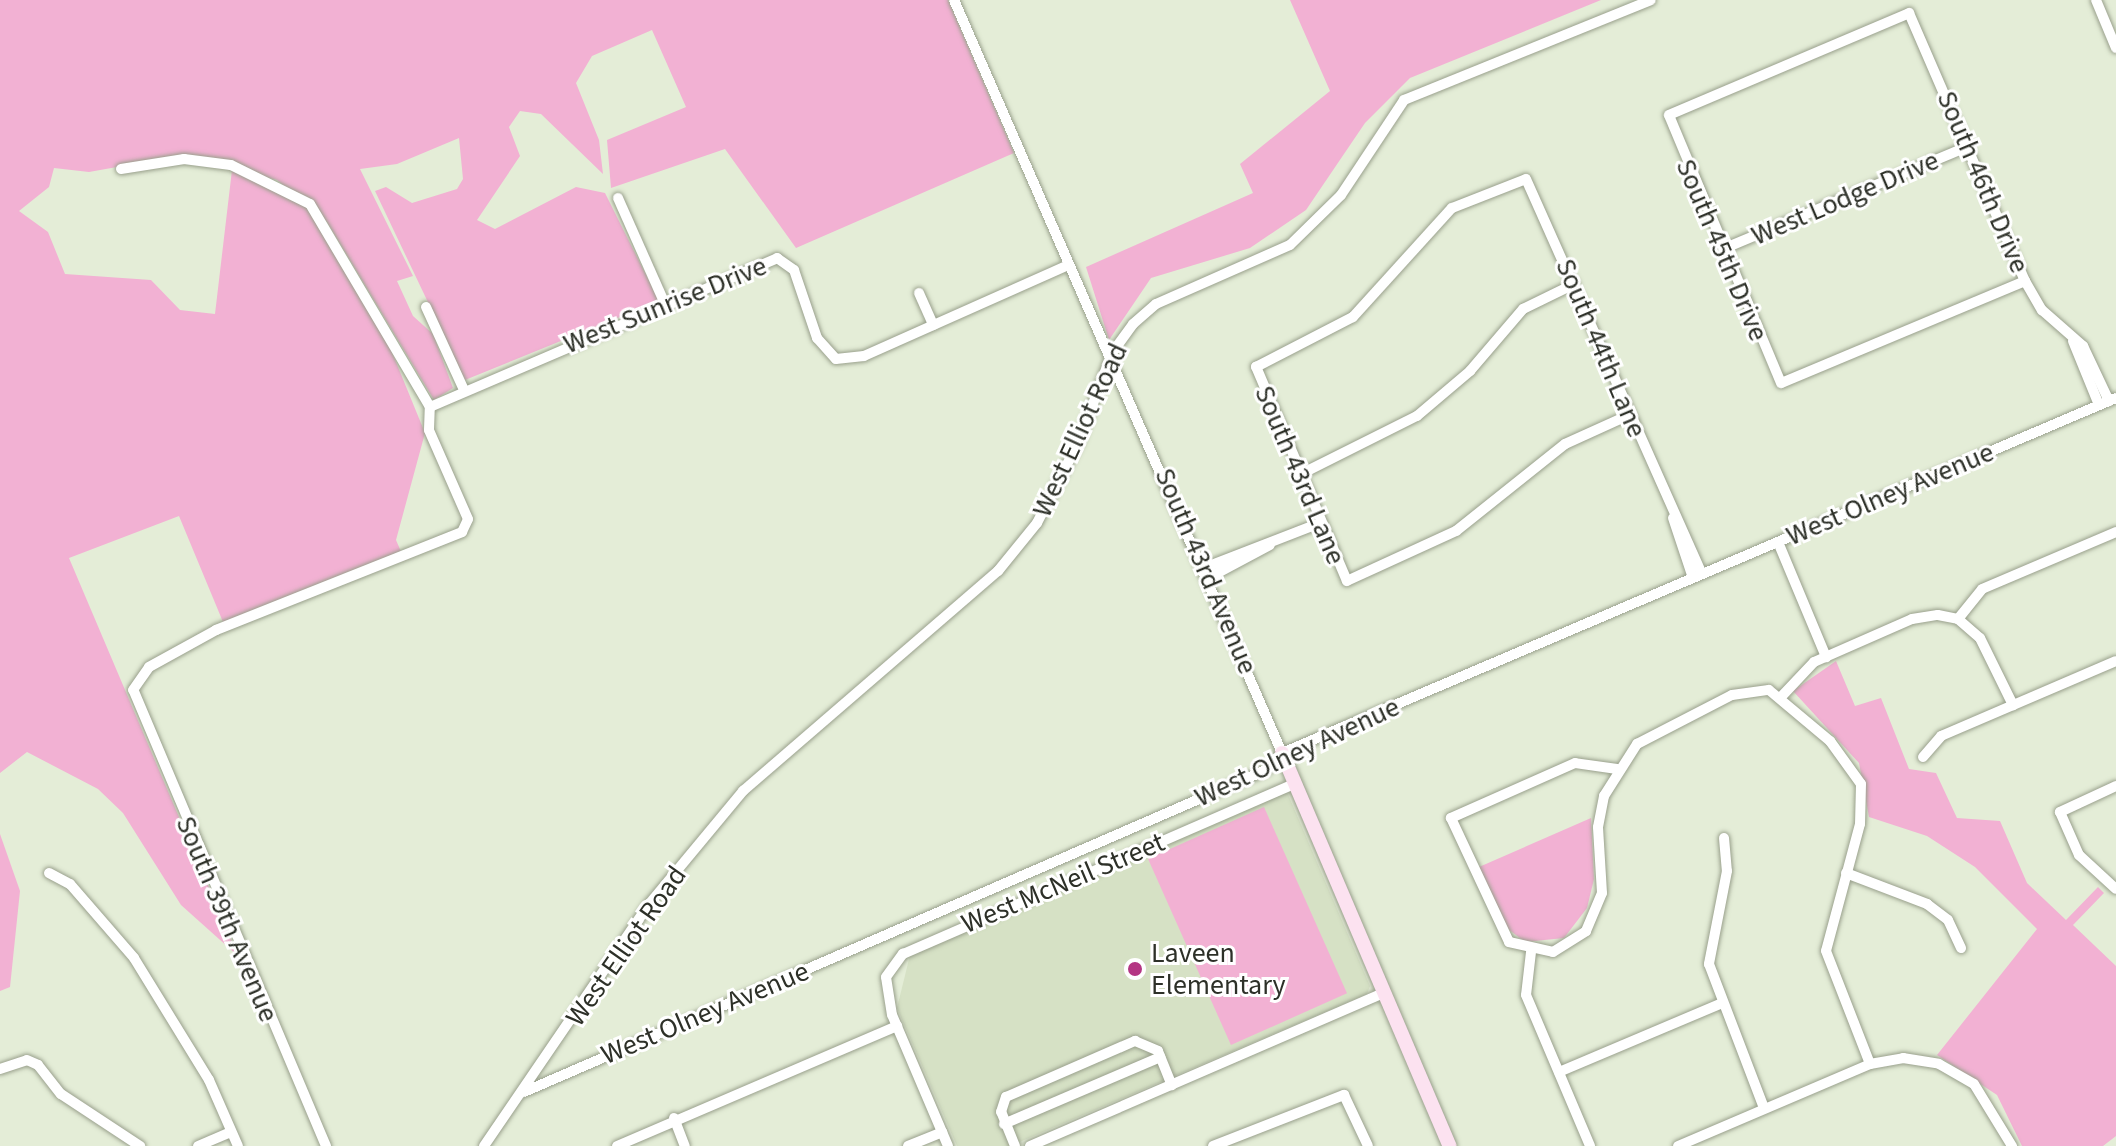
<!DOCTYPE html>
<style>
body{margin:0}
#map{position:relative;width:2116px;height:1146px;overflow:hidden;background:#e4edd7;font-family:"Source Sans 3",sans-serif}
div>[style]{position:absolute}
[style*='--x']{left:calc(var(--x)*1px);top:calc(var(--y)*1px);width:calc(var(--w)*1px);rotate:calc(var(--a)*1deg)}
.built>*{inset:0;background:#d6e1c5}
.green>*{inset:0;background:#f2b1d3;transform-origin:0 0}
.roads{filter:drop-shadow(0 0 2px #99a08c) drop-shadow(0 0 2px #99a08c)}
.street>*{height:10px;margin:-5px;padding:0 5px;transform-origin:5px;border-radius:5px;background:#fff}
.secondary>*{height:14px;margin:-7px;padding:0 7px;transform-origin:7px;border-radius:7px;background:#fce2f0}
.dots>*{width:22px;height:22px;translate:-50% -50%;box-sizing:border-box;border:4px solid #fff;border-radius:50%}
span{translate:-50% -50%;white-space:nowrap;text-align:center;line-height:1.15;-webkit-text-stroke:6px #fff;paint-order:stroke}
.street-label{font-size:28px;color:#2d3028}
.poi-label{font-size:28px;color:#2d3028}
.left{translate:0 -50%;text-align:left}
</style>
<div id="map">
<div class="built">
<div style="clip-path:polygon(1287px 792px,1370px 986px,1367px 994px,1010px 1146px,957px 1146px,897px 1008px,910px 955px)"></div>
</div>
<div class="green">
<div style="clip-path:polygon(0 0,948px 0,1014px 153px,796px 248px,725px 149px,611px 188px,607px 140px,686px 107px,652px 30px,592px 56px,576px 83px,599px 140px,603px 174px,541px 114px,520px 111px,509px 127px,520px 156px,477px 220px,495px 229px,576px 187px,605px 193px,659px 301px,465px 380px,375px 191px,386px 187px,412px 203px,457px 189px,463px 179px,459px 138px,397px 164px,360px 169px,413px 276px,397px 281px,413px 316px,433px 334px,453px 388px,434px 400px,327px 222px,277px 180px,184px 155px,89px 172px,54px 168px,49px 187px,19px 211px,48px 232px,65px 274px,151px 280px,180px 310px,215px 314px,232px 170px,306px 206px,389px 345px,425px 433px,396px 540px,402px 554px,297px 599px,223px 622px,179px 516px,69px 558px,238px 956px,181px 905px,123px 813px,98px 789px,27px 752px,0 773px)"></div>
<div style="clip-path:polygon(1290px 0,1601px 0,1410px 78px,1365px 123px,1306px 210px,1250px 248px,1151px 278px,1109px 340px,1086px 267px,1253px 193px,1240px 164px,1330px 91px)"></div>
<div style="clip-path:polygon(1836px 661px,1855px 706px,1881px 698px,1909px 769px,1936px 773px,1957px 818px,2000px 821px,2027px 883px,2066px 920px,2098px 887px,2104px 893px,2073px 925px,2116px 966px,2116px 1136px,2103px 1146px,2022px 1146px,1997px 1095px,1937px 1055px,2037px 929px,1975px 867px,1927px 836px,1869px 817px,1859px 763px,1793px 691px)"></div>
<div style="left:1264px;top:807px;width:204px;height:127px;rotate:66deg"></div>
<div style="clip-path:polygon(1591px 818px,1594px 879px,1587px 908px,1564px 938px,1525px 942px,1503px 925px,1479px 867px)"></div>
<div style="clip-path:polygon(0 834px,20px 891px,10px 987px,0 991px)"></div>
</div>
<div class="roads">
<div class="street">
<div style="--x:954;--y:0;--w:821;--a:66.46"></div>
<div style="--x:2096;--y:0;--w:52;--a:67.4"></div>
<div style="--x:121;--y:169;--w:64;--a:-9"></div>
<div style="--x:184;--y:159;--w:47;--a:7.3"></div>
<div style="--x:231;--y:165;--w:88;--a:26.3"></div>
<div style="--x:310;--y:204;--w:236;--a:59.4"></div>
<div style="--x:618;--y:198;--w:114;--a:66.1"></div>
<div style="--x:1723;--y:249;--w:264;--a:-22.7"></div>
<div style="--x:2025;--y:281;--w:264;--a:157.3"></div>
<div style="--x:1781;--y:383;--w:290;--a:-112.7"></div>
<div style="--x:1669;--y:115;--w:261;--a:-23"></div>
<div style="--x:1909;--y:13;--w:292;--a:66.6"></div>
<div style="--x:2025;--y:281;--w:34;--a:60"></div>
<div style="--x:2042;--y:310;--w:55;--a:41.3"></div>
<div style="--x:2083;--y:346;--w:61;--a:64.7"></div>
<div style="--x:919;--y:293;--w:35;--a:66"></div>
<div style="--x:426;--y:307;--w:91;--a:65.4"></div>
<div style="--x:2073;--y:341;--w:69;--a:67.9"></div>
<div style="--x:430;--y:407;--w:378;--a:-23.2"></div>
<div style="--x:777;--y:258;--w:21;--a:35"></div>
<div style="--x:794;--y:270;--w:72;--a:71.3"></div>
<div style="--x:817;--y:338;--w:28;--a:48"></div>
<div style="--x:836;--y:359;--w:28;--a:-6"></div>
<div style="--x:864;--y:356;--w:223;--a:-24"></div>
<div style="--x:1629;--y:415;--w:70;--a:155.6"></div>
<div style="--x:1565;--y:444;--w:139;--a:141.4"></div>
<div style="--x:1456;--y:531;--w:120;--a:155.4"></div>
<div style="--x:1347;--y:581;--w:233;--a:-113"></div>
<div style="--x:1256;--y:367;--w:109;--a:-27.3"></div>
<div style="--x:1353;--y:317;--w:147;--a:-47.8"></div>
<div style="--x:1452;--y:208;--w:79;--a:-21.4"></div>
<div style="--x:1526;--y:179;--w:432;--a:66"></div>
<div style="--x:1299;--y:475;--w:132;--a:-26.6"></div>
<div style="--x:1417;--y:416;--w:70;--a:-40.3"></div>
<div style="--x:1470;--y:371;--w:82;--a:-49.5"></div>
<div style="--x:1523;--y:309;--w:57;--a:-26.1"></div>
<div style="--x:1673;--y:518;--w:63;--a:71.6"></div>
<div style="--x:1778;--y:542;--w:125;--a:67.3"></div>
<div style="--x:1204;--y:568;--w:124;--a:-21.2"></div>
<div style="--x:1208;--y:578;--w:70;--a:-28"></div>
<div style="--x:1958;--y:619;--w:38;--a:-51"></div>
<div style="--x:1982;--y:589;--w:146;--a:-23"></div>
<div style="--x:1781;--y:697;--w:48;--a:-46.7"></div>
<div style="--x:1814;--y:662;--w:107;--a:-23.7"></div>
<div style="--x:1912;--y:619;--w:26;--a:-9"></div>
<div style="--x:1938;--y:615;--w:20;--a:11"></div>
<div style="--x:1958;--y:619;--w:29;--a:41"></div>
<div style="--x:1980;--y:638;--w:75;--a:63.8"></div>
<div style="--x:1923;--y:757;--w:28;--a:-49"></div>
<div style="--x:1941;--y:736;--w:190;--a:-23.2"></div>
<div style="--x:1617;--y:769;--w:42;--a:-171.9"></div>
<div style="--x:1575;--y:763;--w:136;--a:156.1"></div>
<div style="--x:1451;--y:818;--w:137;--a:64.9"></div>
<div style="--x:1509;--y:942;--w:45;--a:12.8"></div>
<div style="--x:1553;--y:952;--w:39;--a:-32"></div>
<div style="--x:1586;--y:931;--w:41;--a:-67.2"></div>
<div style="--x:1602;--y:893;--w:66;--a:-93.5"></div>
<div style="--x:1598;--y:827;--w:32;--a:-79"></div>
<div style="--x:1604;--y:796;--w:62;--a:-57.6"></div>
<div style="--x:1637;--y:744;--w:107;--a:-27.3"></div>
<div style="--x:1732;--y:695;--w:37;--a:-8"></div>
<div style="--x:1769;--y:690;--w:80;--a:39.9"></div>
<div style="--x:1830;--y:741;--w:53;--a:54.2"></div>
<div style="--x:1861;--y:784;--w:40;--a:91.4"></div>
<div style="--x:1860;--y:824;--w:131;--a:105"></div>
<div style="--x:1826;--y:951;--w:121;--a:68.7"></div>
<div style="--x:2116;--y:786;--w:62;--a:155.1"></div>
<div style="--x:2060;--y:812;--w:47;--a:66.2"></div>
<div style="--x:2079;--y:855;--w:50;--a:42.6"></div>
<div style="--x:1724;--y:838;--w:33;--a:85"></div>
<div style="--x:1727;--y:871;--w:95;--a:101"></div>
<div style="--x:1709;--y:964;--w:154;--a:69.1"></div>
<div style="--x:49;--y:873;--w:24;--a:28"></div>
<div style="--x:70;--y:884;--w:98;--a:49.1"></div>
<div style="--x:134;--y:958;--w:143;--a:58.4"></div>
<div style="--x:209;--y:1080;--w:72;--a:66.3"></div>
<div style="--x:1846;--y:873;--w:87;--a:20.9"></div>
<div style="--x:1927;--y:904;--w:26;--a:37"></div>
<div style="--x:1948;--y:920;--w:31;--a:65"></div>
<div style="--x:1531;--y:952;--w:43;--a:96.6"></div>
<div style="--x:1526;--y:995;--w:164;--a:67"></div>
<div style="--x:0;--y:1069;--w:28;--a:-18"></div>
<div style="--x:27;--y:1060;--w:12;--a:24"></div>
<div style="--x:38;--y:1065;--w:37;--a:52"></div>
<div style="--x:61;--y:1094;--w:95;--a:33.4"></div>
<div style="--x:1559;--y:1072;--w:175;--a:-22.9"></div>
<div style="--x:524;--y:1092;--w:809;--a:-23.46"></div>
<div style="--x:1266;--y:770;--w:23;--a:-47"></div>
<div style="--x:1282;--y:753;--w:906;--a:-23.06"></div>
<div style="--x:674;--y:1118;--w:30;--a:69"></div>
<div style="--x:1004;--y:1124;--w:170;--a:-23.2"></div>
<div style="--x:198;--y:1146;--w:36;--a:-23"></div>
<div style="--x:326;--y:1146;--w:495;--a:-112.9"></div>
<div style="--x:133;--y:690;--w:28;--a:-55"></div>
<div style="--x:149;--y:667;--w:77;--a:-28.9"></div>
<div style="--x:216;--y:630;--w:265;--a:-21.7"></div>
<div style="--x:462;--y:532;--w:14;--a:-65"></div>
<div style="--x:468;--y:519;--w:97;--a:-113.7"></div>
<div style="--x:429;--y:430;--w:23;--a:-88"></div>
<div style="--x:484;--y:1146;--w:294;--a:-55.7"></div>
<div style="--x:650;--y:903;--w:146;--a:-50.3"></div>
<div style="--x:743;--y:791;--w:337;--a:-40.8"></div>
<div style="--x:998;--y:571;--w:62;--a:-50.9"></div>
<div style="--x:1037;--y:523;--w:92;--a:-62.9"></div>
<div style="--x:1079;--y:441;--w:94;--a:-69.4"></div>
<div style="--x:1112;--y:353;--w:36;--a:-54"></div>
<div style="--x:1133;--y:324;--w:30;--a:-41"></div>
<div style="--x:1156;--y:304;--w:146;--a:-23.8"></div>
<div style="--x:1290;--y:245;--w:71;--a:-44.4"></div>
<div style="--x:1341;--y:195;--w:114;--a:-56.4"></div>
<div style="--x:1404;--y:100;--w:266;--a:-22"></div>
<div style="--x:617;--y:1146;--w:305;--a:-23.2"></div>
<div style="--x:908;--y:1146;--w:37;--a:-22"></div>
<div style="--x:948;--y:1146;--w:142;--a:-113.1"></div>
<div style="--x:892;--y:1015;--w:38;--a:-99"></div>
<div style="--x:886;--y:977;--w:29;--a:-54"></div>
<div style="--x:903;--y:954;--w:426;--a:-23.5"></div>
<div style="--x:1015;--y:1146;--w:37;--a:-112"></div>
<div style="--x:1001;--y:1112;--w:16;--a:-72"></div>
<div style="--x:1006;--y:1097;--w:141;--a:-23.5"></div>
<div style="--x:1135;--y:1041;--w:25;--a:23"></div>
<div style="--x:1158;--y:1051;--w:37;--a:68"></div>
<div style="--x:1030;--y:1146;--w:386;--a:-23.4"></div>
<div style="--x:1213;--y:1146;--w:141;--a:-21.3"></div>
<div style="--x:1344;--y:1095;--w:56;--a:64.8"></div>
<div style="--x:1678;--y:1146;--w:209;--a:-23.1"></div>
<div style="--x:1870;--y:1064;--w:34;--a:-10"></div>
<div style="--x:1903;--y:1058;--w:36;--a:9"></div>
<div style="--x:1939;--y:1064;--w:40;--a:29.7"></div>
<div style="--x:1974;--y:1084;--w:73;--a:58.5"></div>
</div>
<div class="secondary">
<div style="--x:1282;--y:753;--w:427;--a:66.9"></div>
</div>
</div>
<div class="dots">
<div style="left:1135px;top:969px;background:#b43583"></div>
</div>
<div class="street-label">
<span style="left:1983px;top:182px;rotate:67deg">South 46th Drive</span>
<span style="left:1845px;top:198px;rotate:-23deg">West Lodge Drive</span>
<span style="left:1722px;top:250px;rotate:67deg">South 45th Drive</span>
<span style="left:665px;top:305px;rotate:-22deg">West Sunrise Drive</span>
<span style="left:1601px;top:348px;rotate:67deg">South 44th Lane</span>
<span style="left:1080px;top:430px;rotate:-65deg">West Elliot Road</span>
<span style="left:1300px;top:475px;rotate:67deg">South 43rd Lane</span>
<span style="left:1890px;top:494px;rotate:-23deg">West Olney Avenue</span>
<span style="left:1206px;top:571px;rotate:67deg">South 43rd Avenue</span>
<span style="left:1297px;top:752px;rotate:-25deg">West Olney Avenue</span>
<span style="left:1063px;top:883px;rotate:-23deg">West McNeil Street</span>
<span style="left:227px;top:919px;rotate:67deg">South 39th Avenue</span>
<span style="left:626px;top:946px;rotate:-55deg">West Elliot Road</span>
<span style="left:705px;top:1013px;rotate:-23deg">West Olney Avenue</span>
</div>
<div class="poi-label">
<span class="left" style="left:1151px;top:969px">Laveen<br>Elementary</span>
</div>
</div>
